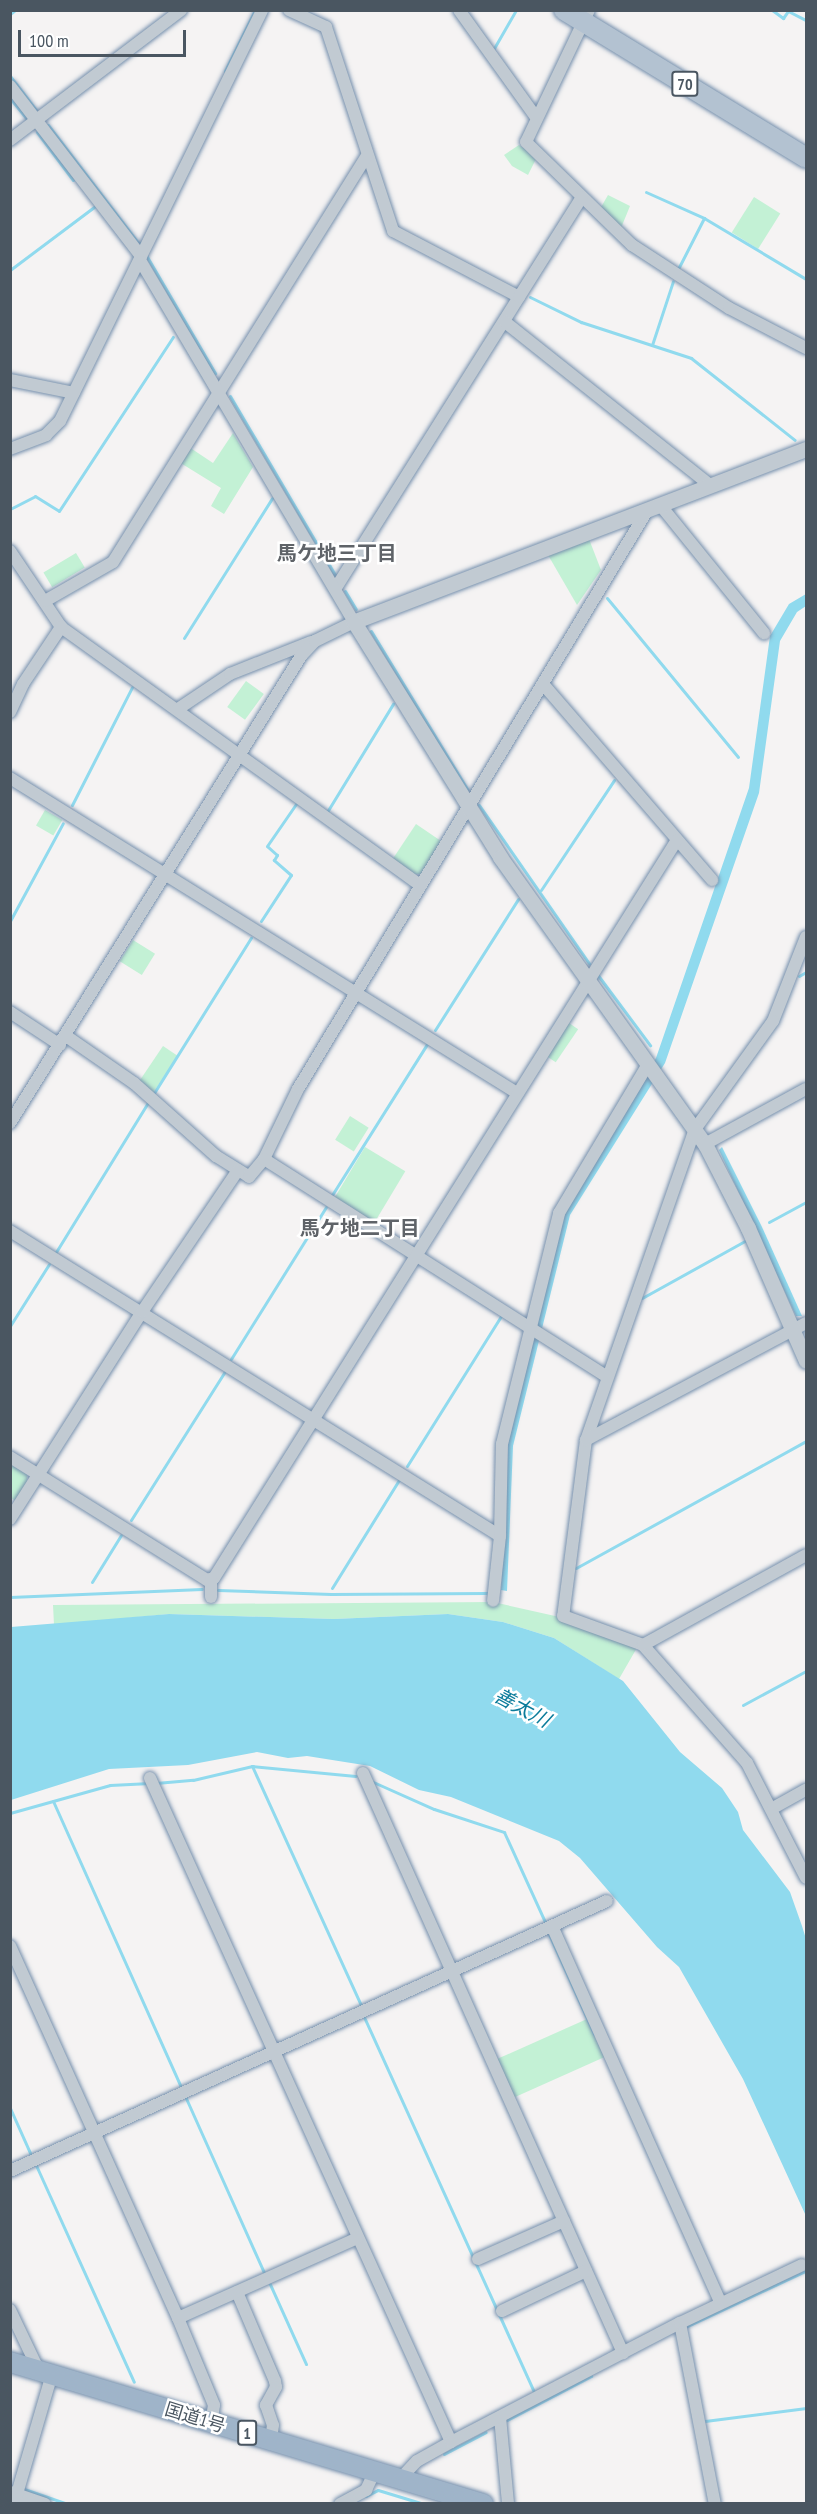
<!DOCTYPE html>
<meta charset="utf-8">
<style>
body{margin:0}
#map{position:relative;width:817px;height:2514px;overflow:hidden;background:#f5f3f3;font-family:"PT Sans Narrow","Noto Sans JP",sans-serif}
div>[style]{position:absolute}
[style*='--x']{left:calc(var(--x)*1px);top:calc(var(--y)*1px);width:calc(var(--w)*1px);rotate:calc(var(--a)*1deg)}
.green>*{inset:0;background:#c3f1d5;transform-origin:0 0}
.water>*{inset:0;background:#90daee}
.stream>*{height:3px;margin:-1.5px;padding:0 1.5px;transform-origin:1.5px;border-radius:1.5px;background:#90daee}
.roads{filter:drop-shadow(0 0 2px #7690ad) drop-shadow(0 0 2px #7690ad)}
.minor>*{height:12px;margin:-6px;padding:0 6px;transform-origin:6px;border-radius:6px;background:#c1cad2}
.tertiary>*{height:15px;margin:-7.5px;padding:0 7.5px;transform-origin:7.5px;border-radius:7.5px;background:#c1cad2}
.primary>*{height:20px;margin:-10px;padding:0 10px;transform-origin:10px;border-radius:10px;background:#b3c2d1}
.trunk>*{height:20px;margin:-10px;padding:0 10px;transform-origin:10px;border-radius:10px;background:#9fb4c9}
span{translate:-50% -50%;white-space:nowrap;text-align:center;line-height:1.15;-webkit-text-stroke:5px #fff;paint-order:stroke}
.shield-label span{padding:2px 4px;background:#fff;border:2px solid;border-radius:4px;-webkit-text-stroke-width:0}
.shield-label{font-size:16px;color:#4a5661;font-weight:700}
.street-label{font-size:18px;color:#4a5661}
.neighbourhood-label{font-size:20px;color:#5f6368;font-weight:700}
.water-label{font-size:20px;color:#0c7c9b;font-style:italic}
.frame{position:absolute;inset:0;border:12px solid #4a5661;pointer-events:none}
.scale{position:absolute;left:18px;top:30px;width:168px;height:27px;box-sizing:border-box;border:3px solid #4a5661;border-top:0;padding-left:8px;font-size:18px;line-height:21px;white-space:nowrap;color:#4a5661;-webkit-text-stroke:4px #fff;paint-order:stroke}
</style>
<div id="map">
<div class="green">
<div style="clip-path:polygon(519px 145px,537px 157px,528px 175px,512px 166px,504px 155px)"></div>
<div style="clip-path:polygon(608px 195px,630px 206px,621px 228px,600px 209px)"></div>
<div style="left:754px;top:197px;width:31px;height:42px;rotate:32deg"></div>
<div style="clip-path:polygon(233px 433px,253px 467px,224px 514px,211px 506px,221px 488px,179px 462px,189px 447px,213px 463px)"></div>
<div style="clip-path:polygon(589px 539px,601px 570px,577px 605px,548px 555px)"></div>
<div style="left:76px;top:553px;width:17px;height:38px;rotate:59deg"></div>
<div style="left:246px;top:681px;width:22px;height:32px;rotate:36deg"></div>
<div style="left:45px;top:810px;width:20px;height:18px;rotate:30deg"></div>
<div style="clip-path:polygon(416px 824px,441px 841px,421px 874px,413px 874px,392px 860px)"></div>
<div style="left:133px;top:940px;width:26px;height:25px;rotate:32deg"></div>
<div style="left:569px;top:1023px;width:11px;height:40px;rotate:34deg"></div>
<div style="left:163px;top:1046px;width:18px;height:44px;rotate:34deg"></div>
<div style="left:350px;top:1116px;width:22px;height:28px;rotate:32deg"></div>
<div style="left:365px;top:1147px;width:47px;height:60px;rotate:31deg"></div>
<div style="clip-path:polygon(10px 1464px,27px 1474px,27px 1483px,16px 1501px,11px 1498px)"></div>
<div style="clip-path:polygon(493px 1602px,564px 1618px,638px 1646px,619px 1679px,554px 1638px,503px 1622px,448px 1614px,334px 1619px,169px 1614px,54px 1625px,53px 1605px)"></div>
<div style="left:587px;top:2019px;width:42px;height:101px;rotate:66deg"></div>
</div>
<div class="water">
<div style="clip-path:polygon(806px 594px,806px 606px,797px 612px,780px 641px,759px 793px,665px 1063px,570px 1215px,513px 1446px,507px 1591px,501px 1590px,508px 1444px,564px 1214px,656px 1058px,749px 788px,770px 636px,789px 604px)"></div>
<div style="clip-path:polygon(722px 1147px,762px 1227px,802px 1316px,796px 1316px,719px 1150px)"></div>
<div style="clip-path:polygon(169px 1614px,334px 1619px,448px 1614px,503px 1622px,554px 1638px,623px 1681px,680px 1752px,722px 1788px,738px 1812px,743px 1830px,790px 1892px,802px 1926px,806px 1939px,806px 2216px,743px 2079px,679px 1967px,657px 1947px,580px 1858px,559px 1841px,451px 1797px,419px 1790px,370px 1766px,307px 1756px,288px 1758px,257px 1752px,188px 1765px,109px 1769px,11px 1800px,11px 1627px)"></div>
<div style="clip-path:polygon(806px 2270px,806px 2273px,686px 2329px,686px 2325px)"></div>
</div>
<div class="stream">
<div style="--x:772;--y:10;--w:14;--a:36"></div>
<div style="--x:783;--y:18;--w:9;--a:-54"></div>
<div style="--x:788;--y:11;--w:20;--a:27"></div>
<div style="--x:10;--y:14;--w:6;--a:-39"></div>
<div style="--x:493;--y:50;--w:46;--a:-60.1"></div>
<div style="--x:225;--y:71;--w:68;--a:-63.8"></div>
<div style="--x:10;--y:76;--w:43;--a:52.6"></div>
<div style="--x:10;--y:98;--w:27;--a:51"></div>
<div style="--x:48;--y:125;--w:150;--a:52.6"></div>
<div style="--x:139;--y:244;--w:4;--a:-27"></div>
<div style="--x:37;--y:132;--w:60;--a:53.1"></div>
<div style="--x:646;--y:192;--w:64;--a:24.1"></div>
<div style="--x:704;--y:218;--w:57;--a:117"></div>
<div style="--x:704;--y:218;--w:119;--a:30.9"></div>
<div style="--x:146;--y:255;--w:137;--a:59.7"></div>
<div style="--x:10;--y:270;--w:105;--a:-36.9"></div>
<div style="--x:530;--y:297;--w:57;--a:26.1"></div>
<div style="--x:581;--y:322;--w:116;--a:18.1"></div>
<div style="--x:691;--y:358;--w:132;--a:38.3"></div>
<div style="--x:652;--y:345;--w:67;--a:-71.8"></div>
<div style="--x:230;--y:396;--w:210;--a:59.6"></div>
<div style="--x:10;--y:509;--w:28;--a:-27"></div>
<div style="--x:35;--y:496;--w:28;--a:32"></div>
<div style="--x:59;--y:511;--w:208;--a:-56.8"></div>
<div style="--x:345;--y:591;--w:21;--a:59"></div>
<div style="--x:607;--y:598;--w:206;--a:50.5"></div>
<div style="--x:371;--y:631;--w:185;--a:58.7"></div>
<div style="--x:184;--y:638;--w:165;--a:-57.8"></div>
<div style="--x:72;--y:805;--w:132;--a:-63"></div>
<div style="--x:479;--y:805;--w:193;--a:55.2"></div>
<div style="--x:327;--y:812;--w:127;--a:-58.6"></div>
<div style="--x:541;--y:890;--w:132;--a:-56.4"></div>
<div style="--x:10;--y:921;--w:111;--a:-61.6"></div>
<div style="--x:261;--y:921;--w:55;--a:-56.9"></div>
<div style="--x:291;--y:875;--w:23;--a:-139"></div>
<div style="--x:274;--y:860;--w:6;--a:-59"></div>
<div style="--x:277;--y:855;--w:13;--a:-138"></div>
<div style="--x:267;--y:846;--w:51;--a:-55.4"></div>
<div style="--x:597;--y:974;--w:89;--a:53.3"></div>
<div style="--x:799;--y:976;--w:8;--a:-30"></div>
<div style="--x:435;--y:1030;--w:155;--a:-57.6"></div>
<div style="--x:154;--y:1093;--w:183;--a:-58"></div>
<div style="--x:332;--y:1195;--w:178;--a:-57.8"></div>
<div style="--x:769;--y:1222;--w:42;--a:-28.4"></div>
<div style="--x:56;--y:1252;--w:177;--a:-58.4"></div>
<div style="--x:642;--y:1298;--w:118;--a:-29"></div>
<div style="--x:10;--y:1326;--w:73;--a:-57.8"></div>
<div style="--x:231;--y:1359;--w:179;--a:-58"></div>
<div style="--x:407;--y:1466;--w:177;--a:-57.9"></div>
<div style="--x:131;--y:1520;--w:178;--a:-57.7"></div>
<div style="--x:576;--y:1568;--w:263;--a:-28.9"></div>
<div style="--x:92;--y:1582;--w:55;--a:-58.3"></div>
<div style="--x:332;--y:1588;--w:127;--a:-58.2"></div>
<div style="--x:218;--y:1590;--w:113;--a:2"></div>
<div style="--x:331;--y:1594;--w:156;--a:-0.4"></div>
<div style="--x:10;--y:1597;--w:192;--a:-2.4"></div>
<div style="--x:743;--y:1705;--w:72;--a:-28.4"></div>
<div style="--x:252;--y:1766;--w:263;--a:65.5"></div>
<div style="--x:371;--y:1781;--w:69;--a:24"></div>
<div style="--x:434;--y:1809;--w:74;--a:18.2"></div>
<div style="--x:504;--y:1832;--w:101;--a:65.5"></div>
<div style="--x:156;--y:1783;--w:37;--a:-5"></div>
<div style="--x:193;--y:1780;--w:61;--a:-13.3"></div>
<div style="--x:252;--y:1766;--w:104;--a:5.5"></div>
<div style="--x:53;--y:1801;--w:313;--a:65.9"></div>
<div style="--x:10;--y:1813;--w:104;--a:-15.6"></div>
<div style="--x:110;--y:1785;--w:35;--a:-3"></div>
<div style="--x:548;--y:1932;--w:112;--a:65.7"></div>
<div style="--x:364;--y:2017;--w:411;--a:65.6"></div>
<div style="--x:185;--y:2096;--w:196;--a:65.9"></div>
<div style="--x:10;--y:2108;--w:51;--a:65.9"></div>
<div style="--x:35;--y:2163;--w:240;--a:65.7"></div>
<div style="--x:269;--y:2282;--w:90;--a:65.7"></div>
<div style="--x:507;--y:2420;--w:95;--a:-27.6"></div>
<div style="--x:705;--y:2421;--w:102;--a:-7.3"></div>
<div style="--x:444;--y:2454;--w:47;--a:-27.6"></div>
<div style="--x:24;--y:2489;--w:46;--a:18.8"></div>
<div style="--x:366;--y:2496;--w:13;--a:-27"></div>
<div style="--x:378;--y:2490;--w:48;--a:16.9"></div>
</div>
<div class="roads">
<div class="minor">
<div style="--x:289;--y:10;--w:41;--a:24.7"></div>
<div style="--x:326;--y:27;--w:215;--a:71.8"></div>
<div style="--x:393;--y:231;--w:142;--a:27.6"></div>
<div style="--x:519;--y:297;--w:345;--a:122.2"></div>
<div style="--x:459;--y:10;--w:132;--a:54.3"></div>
<div style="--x:589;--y:10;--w:146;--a:115.5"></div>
<div style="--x:526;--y:142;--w:148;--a:44.2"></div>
<div style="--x:632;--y:245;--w:116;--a:33"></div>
<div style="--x:729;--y:308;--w:87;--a:27.5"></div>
<div style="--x:10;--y:86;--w:215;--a:52.4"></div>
<div style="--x:10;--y:140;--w:215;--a:-37.2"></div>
<div style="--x:519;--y:297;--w:118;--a:-57.8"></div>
<div style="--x:505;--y:322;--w:263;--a:38.5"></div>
<div style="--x:10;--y:380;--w:65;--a:11.5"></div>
<div style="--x:10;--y:449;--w:39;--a:-21"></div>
<div style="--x:46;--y:435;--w:20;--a:-45"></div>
<div style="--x:60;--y:421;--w:458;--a:-63.8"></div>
<div style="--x:661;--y:506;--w:164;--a:51"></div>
<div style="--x:10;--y:551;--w:92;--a:56.1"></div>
<div style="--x:61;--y:627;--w:443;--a:35.7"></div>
<div style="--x:45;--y:601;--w:78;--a:-29.8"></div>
<div style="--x:113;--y:562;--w:478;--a:-58"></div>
<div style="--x:543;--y:684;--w:259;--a:49.2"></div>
<div style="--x:178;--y:709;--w:63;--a:-33.9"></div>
<div style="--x:230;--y:674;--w:87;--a:-21.6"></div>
<div style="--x:10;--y:712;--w:31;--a:-65"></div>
<div style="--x:23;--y:684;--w:69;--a:-56.3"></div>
<div style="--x:10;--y:778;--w:597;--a:31.85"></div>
<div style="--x:806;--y:937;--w:90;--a:111.4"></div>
<div style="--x:773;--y:1021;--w:133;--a:125.8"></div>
<div style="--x:695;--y:1129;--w:330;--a:109.3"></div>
<div style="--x:586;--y:1440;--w:177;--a:97.4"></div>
<div style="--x:563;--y:1616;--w:85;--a:19.9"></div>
<div style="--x:643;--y:1645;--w:157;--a:48.6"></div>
<div style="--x:747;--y:1763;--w:129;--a:62.8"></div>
<div style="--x:10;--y:1012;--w:60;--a:33.4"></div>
<div style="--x:66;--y:1036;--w:83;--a:34.7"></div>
<div style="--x:134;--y:1083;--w:110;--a:41.7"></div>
<div style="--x:216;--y:1156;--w:39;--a:32"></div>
<div style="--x:249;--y:1177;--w:23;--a:-50"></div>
<div style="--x:264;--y:1159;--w:78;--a:-64.1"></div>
<div style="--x:298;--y:1089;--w:675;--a:-58.88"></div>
<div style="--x:10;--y:1123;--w:550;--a:-58.07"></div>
<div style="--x:301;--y:656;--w:21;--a:-47"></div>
<div style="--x:315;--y:641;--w:43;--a:-26"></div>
<div style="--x:354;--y:622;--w:418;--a:-120.6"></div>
<div style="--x:705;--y:1144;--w:115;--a:-28.6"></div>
<div style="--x:264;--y:1159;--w:407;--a:32.4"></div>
<div style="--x:10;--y:1231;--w:577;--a:31.9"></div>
<div style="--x:500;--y:1536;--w:65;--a:96.1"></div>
<div style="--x:586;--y:1440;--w:249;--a:-28"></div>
<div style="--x:10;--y:1457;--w:232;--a:32"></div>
<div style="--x:207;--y:1580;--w:7;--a:-16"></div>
<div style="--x:214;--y:1578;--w:871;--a:-57.9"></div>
<div style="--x:10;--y:1519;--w:246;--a:-57.5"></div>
<div style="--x:142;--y:1312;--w:171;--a:-55.9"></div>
<div style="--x:500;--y:1536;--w:92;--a:-88.8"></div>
<div style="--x:502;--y:1444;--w:238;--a:-76.1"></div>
<div style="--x:559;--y:1213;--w:174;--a:-59.1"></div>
<div style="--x:211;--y:1579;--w:18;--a:90"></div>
<div style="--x:643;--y:1645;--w:186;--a:-28.9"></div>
<div style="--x:363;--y:1773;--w:636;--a:65.85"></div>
<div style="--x:150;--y:1778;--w:729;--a:65.61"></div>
<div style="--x:773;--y:1808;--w:38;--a:-29"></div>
<div style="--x:552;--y:1926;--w:413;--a:65.9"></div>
<div style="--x:10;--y:1946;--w:408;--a:65.7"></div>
<div style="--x:178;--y:2318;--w:94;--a:67.5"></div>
<div style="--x:214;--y:2405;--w:18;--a:99"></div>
<div style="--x:10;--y:2171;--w:655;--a:-24.34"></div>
<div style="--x:478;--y:2259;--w:94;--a:-23.8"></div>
<div style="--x:237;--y:2292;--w:97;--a:66.9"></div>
<div style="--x:275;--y:2381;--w:6;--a:81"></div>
<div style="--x:276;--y:2387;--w:21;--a:119"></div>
<div style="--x:266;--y:2405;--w:21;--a:71"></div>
<div style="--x:273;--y:2425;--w:15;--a:98"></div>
<div style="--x:10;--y:2310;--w:68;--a:64.6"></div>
<div style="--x:502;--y:2311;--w:93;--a:-25.5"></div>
<div style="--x:178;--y:2318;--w:197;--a:-24"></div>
<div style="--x:680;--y:2323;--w:184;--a:79.1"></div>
<div style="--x:500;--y:2417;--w:87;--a:84.7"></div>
<div style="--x:401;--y:2478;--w:23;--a:-47"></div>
<div style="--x:417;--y:2461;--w:39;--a:-29"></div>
<div style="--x:451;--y:2442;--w:258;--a:-27.5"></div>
<div style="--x:680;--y:2323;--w:135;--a:-25.4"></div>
<div style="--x:10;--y:2492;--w:37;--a:19"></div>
<div style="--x:14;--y:2504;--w:135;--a:-73.7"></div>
<div style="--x:340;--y:2504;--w:30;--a:-28"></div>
<div style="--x:366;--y:2490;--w:21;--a:-65"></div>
</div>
<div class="tertiary">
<div style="--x:806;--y:449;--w:484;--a:159.1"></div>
<div style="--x:354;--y:622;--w:277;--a:58.1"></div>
<div style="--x:500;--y:857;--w:353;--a:54.5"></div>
<div style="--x:705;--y:1144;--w:94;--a:62.9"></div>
<div style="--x:748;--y:1228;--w:145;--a:66.4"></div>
</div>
<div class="primary">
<div style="--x:564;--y:10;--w:284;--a:31.4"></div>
</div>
<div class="trunk">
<div style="--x:10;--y:2362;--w:494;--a:16.7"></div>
</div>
</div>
<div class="shield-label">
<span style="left:685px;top:84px">70</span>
<span style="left:247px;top:2433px">1</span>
</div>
<div class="street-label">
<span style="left:195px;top:2418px;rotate:17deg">国道1号</span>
</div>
<div class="neighbourhood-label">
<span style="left:337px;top:553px">馬ケ地三丁目</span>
<span style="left:360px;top:1228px">馬ケ地二丁目</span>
</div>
<div class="water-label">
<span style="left:522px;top:1708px;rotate:28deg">善太川</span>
</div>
<div class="frame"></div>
<div class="scale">100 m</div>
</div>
